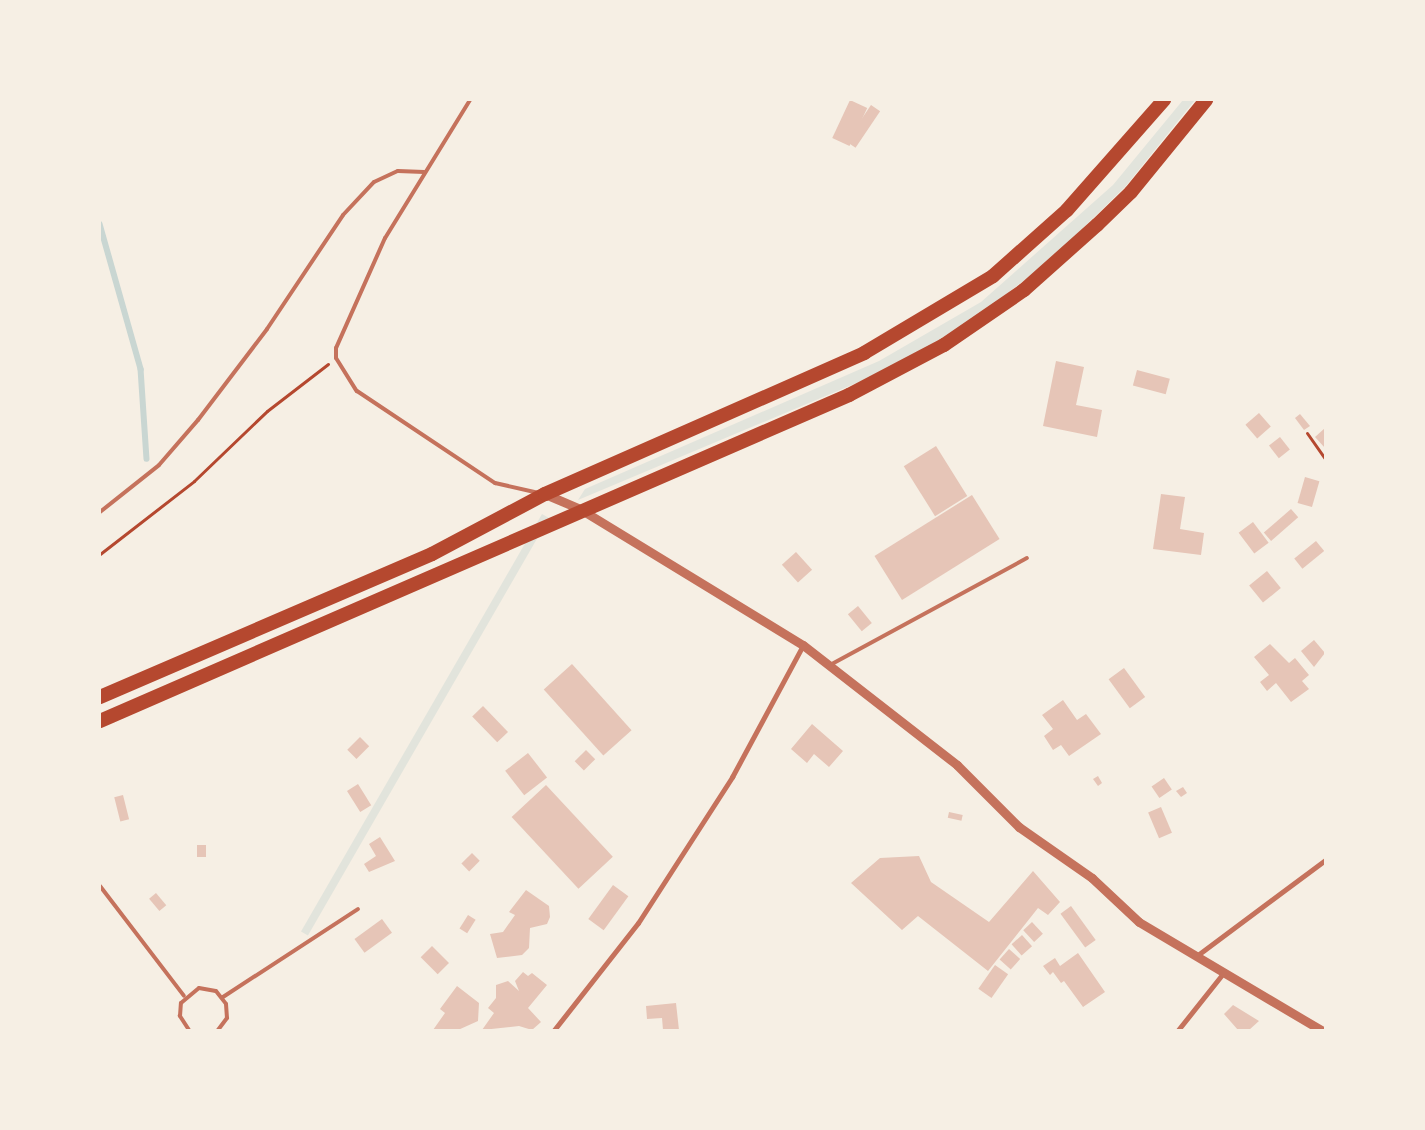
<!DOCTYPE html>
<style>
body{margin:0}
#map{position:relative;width:1425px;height:1130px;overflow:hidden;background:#f6efe4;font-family:"Source Sans 3",sans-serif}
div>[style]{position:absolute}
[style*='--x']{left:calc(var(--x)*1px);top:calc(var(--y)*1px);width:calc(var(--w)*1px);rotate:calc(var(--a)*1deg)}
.green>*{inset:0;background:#e2e4dc;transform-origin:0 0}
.stream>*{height:5.5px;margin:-2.75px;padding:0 2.75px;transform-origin:2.75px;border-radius:2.75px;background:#c9d6d2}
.building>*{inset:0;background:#e6c5b7;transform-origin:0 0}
.path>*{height:3px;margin:-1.5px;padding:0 1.5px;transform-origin:1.5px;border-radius:1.5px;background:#b5482f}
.service>*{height:4px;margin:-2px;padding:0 2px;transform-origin:2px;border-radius:2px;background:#c5725c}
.minor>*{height:5px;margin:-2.5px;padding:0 2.5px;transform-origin:2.5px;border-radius:2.5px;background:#c5725c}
.tertiary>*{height:9px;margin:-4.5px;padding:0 4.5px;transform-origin:4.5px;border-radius:4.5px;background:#c5725c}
.trunk>*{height:14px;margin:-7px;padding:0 7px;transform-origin:7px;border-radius:7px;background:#b5482f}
span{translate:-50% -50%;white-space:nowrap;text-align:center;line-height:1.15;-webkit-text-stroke:4px #f6efe4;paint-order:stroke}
.frame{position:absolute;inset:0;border:101px solid #f6efe4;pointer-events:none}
</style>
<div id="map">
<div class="green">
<div style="clip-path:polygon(1183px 100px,1195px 100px,1125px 187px,1047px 263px,961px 328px,885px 371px,578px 500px,585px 489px,879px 361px,981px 302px,1113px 185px)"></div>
<div style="left:542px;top:514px;width:8px;height:482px;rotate:30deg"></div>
</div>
<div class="stream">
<div style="--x:100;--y:224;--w:151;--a:74.2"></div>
<div style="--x:141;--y:369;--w:90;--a:86.2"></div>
</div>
<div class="building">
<div style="left:850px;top:100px;width:19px;height:42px;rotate:25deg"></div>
<div style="left:871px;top:105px;width:11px;height:44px;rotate:34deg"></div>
<div style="clip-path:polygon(1056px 361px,1084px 367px,1076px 405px,1102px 410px,1097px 437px,1043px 426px)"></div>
<div style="left:1137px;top:370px;width:34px;height:16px;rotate:15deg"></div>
<div style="left:1259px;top:413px;width:18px;height:18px;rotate:49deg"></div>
<div style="clip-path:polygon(1300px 414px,1310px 426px,1304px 430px,1295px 418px)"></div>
<div style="clip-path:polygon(1325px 428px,1325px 448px,1315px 437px)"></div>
<div style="left:1280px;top:437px;width:16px;height:14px;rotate:52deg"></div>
<div style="left:936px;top:446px;width:59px;height:38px;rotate:58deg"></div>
<div style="left:1305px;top:477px;width:15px;height:27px;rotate:16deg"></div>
<div style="clip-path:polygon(1161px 494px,1185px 497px,1180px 529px,1204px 533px,1201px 555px,1153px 549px)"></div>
<div style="left:972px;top:495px;width:52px;height:115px;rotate:58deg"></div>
<div style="left:1291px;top:509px;width:11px;height:36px;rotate:49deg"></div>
<div style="left:1253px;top:522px;width:26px;height:18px;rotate:53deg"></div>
<div style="left:1316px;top:541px;width:13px;height:28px;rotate:51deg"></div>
<div style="left:796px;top:552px;width:24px;height:19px;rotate:48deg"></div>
<div style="left:1267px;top:571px;width:22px;height:23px;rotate:51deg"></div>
<div style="left:858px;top:606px;width:22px;height:13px;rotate:51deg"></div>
<div style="clip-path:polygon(1314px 640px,1325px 653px,1314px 667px,1301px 651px)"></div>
<div style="clip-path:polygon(1270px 644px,1289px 663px,1295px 658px,1309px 675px,1302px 681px,1309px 689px,1291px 702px,1276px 683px,1267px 691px,1260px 682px,1269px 675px,1254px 657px)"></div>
<div style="left:572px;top:664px;width:89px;height:38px;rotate:48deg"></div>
<div style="left:1124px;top:668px;width:36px;height:19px;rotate:54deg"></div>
<div style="clip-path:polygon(1063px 700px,1077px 720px,1086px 714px,1101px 734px,1069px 756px,1061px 745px,1053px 750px,1044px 736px,1053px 729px,1042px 715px)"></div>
<div style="left:483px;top:706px;width:36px;height:15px;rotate:46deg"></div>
<div style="clip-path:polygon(812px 724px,843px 751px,829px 767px,814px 754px,807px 763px,791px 749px)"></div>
<div style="left:360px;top:737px;width:13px;height:18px;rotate:45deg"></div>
<div style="left:586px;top:750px;width:13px;height:16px;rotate:45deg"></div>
<div style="left:528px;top:753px;width:31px;height:29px;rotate:52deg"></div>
<div style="clip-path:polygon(1098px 776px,1102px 783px,1098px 786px,1093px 779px)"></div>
<div style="left:1164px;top:778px;width:14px;height:15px;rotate:56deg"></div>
<div style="left:358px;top:784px;width:25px;height:13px;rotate:58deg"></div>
<div style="left:546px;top:785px;width:98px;height:47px;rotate:47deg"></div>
<div style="clip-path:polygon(1183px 787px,1187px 793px,1181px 797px,1176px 791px)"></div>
<div style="left:123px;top:795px;width:25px;height:9px;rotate:76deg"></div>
<div style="left:1161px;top:807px;width:28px;height:14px;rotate:67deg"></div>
<div style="left:949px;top:812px;width:14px;height:6px;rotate:12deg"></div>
<div style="clip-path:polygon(380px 837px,395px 861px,369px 872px,364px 864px,376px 856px,369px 844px)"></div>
<div style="left:197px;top:845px;width:9px;height:12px"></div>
<div style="left:472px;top:853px;width:11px;height:15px;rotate:45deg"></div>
<div style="clip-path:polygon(919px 856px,931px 882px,989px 922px,1033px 871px,1060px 902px,1048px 915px,1038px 908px,988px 971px,918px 916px,902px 930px,851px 883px,880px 858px)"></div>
<div style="left:613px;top:885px;width:19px;height:42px;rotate:36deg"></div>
<div style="clip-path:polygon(526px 890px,549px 906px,550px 917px,547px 924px,530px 928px,529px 948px,522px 955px,497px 958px,490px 934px,503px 932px,515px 915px,509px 912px)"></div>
<div style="left:156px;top:893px;width:16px;height:9px;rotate:50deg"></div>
<div style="left:1071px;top:906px;width:42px;height:13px;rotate:54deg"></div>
<div style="left:468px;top:915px;width:9px;height:16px;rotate:32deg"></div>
<div style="left:382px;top:919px;width:17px;height:34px;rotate:54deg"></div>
<div style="left:1032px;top:922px;width:16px;height:12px;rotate:47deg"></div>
<div style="left:1022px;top:935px;width:15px;height:14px;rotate:48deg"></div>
<div style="left:432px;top:946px;width:24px;height:16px;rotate:45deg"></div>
<div style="left:1009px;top:949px;width:15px;height:14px;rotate:42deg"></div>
<div style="clip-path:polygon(1078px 953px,1105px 992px,1083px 1007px,1064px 981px,1061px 983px,1053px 972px,1050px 975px,1043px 966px,1055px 958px,1060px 966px)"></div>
<div style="left:995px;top:965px;width:16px;height:29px;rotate:35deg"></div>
<div style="clip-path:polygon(523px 972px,528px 976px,532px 973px,547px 985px,528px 1008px,541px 1022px,532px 1030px,519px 1026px,482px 1030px,494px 1013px,488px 1008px,496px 998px,496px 985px,508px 981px,519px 991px,515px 981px)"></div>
<div style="clip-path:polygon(457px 986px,479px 1003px,478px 1021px,458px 1030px,433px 1030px,445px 1013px,440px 1009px)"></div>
<div style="clip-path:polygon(676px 1003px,679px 1030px,663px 1030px,662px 1018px,647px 1019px,646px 1006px)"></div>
<div style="clip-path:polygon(1233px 1005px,1259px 1021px,1249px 1030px,1238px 1030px,1224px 1014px)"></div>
</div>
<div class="path">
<div style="--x:1307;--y:433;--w:32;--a:55"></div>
<div style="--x:100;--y:554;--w:119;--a:-37.8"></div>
<div style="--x:194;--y:481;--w:101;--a:-43.8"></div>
<div style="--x:267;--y:411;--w:77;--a:-37.6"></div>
</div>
<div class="service">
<div style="--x:470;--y:100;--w:162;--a:121.6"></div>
<div style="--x:385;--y:238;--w:120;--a:114"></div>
<div style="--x:336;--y:348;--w:10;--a:90"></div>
<div style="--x:336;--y:358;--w:39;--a:58"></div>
<div style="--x:357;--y:391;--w:166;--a:33.7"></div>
<div style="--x:495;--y:483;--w:45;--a:12.8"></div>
<div style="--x:100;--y:512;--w:75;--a:-38.5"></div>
<div style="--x:159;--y:465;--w:60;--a:-49.1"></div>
<div style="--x:198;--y:420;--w:114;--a:-52.8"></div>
<div style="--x:267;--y:329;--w:137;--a:-56.3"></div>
<div style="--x:343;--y:215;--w:45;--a:-46.8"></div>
<div style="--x:374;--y:182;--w:26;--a:-25"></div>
<div style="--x:398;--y:171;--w:26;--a:2"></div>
<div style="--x:830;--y:665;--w:224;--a:-28.5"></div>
<div style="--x:100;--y:886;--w:138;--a:52.6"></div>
<div style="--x:223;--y:997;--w:161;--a:-33.1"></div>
<div style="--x:189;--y:1030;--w:17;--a:-123"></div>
<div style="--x:180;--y:1016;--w:13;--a:-86"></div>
<div style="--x:181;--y:1003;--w:23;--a:-40"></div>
<div style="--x:199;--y:988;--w:17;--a:10"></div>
<div style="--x:216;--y:991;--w:16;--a:52"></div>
<div style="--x:226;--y:1004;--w:14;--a:86"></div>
<div style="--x:227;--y:1018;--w:15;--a:127"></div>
</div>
<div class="minor">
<div style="--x:1199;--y:954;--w:157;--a:-36.7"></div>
<div style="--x:554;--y:1030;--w:136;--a:-51.9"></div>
<div style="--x:638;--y:923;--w:174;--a:-57.2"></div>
<div style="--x:732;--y:777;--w:150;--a:-61.7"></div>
<div style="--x:1178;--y:1030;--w:75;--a:-51.5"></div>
</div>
<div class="tertiary">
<div style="--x:545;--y:494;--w:38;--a:23"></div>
<div style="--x:580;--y:509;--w:261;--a:31.4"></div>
<div style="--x:803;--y:645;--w:195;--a:37.9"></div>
<div style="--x:957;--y:765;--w:88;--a:45"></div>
<div style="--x:1019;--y:827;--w:89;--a:34.9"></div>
<div style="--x:1092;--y:878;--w:64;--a:43.1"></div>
<div style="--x:1139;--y:922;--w:212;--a:30.7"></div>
</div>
<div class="trunk">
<div style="--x:100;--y:697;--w:361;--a:-23.3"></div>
<div style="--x:432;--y:554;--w:128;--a:-28"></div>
<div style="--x:545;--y:494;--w:349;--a:-23.8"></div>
<div style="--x:864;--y:353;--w:150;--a:-30.8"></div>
<div style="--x:993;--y:276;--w:99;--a:-41.7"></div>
<div style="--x:1067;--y:210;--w:147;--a:-48.6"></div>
<div style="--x:100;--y:721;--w:817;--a:-23.52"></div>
<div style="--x:849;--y:395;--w:107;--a:-27.8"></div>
<div style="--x:944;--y:345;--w:97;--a:-34.5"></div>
<div style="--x:1024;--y:290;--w:98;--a:-41.7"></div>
<div style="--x:1097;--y:225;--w:47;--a:-44.1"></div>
<div style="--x:1131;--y:192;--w:119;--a:-50.8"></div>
</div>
<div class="frame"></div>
</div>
